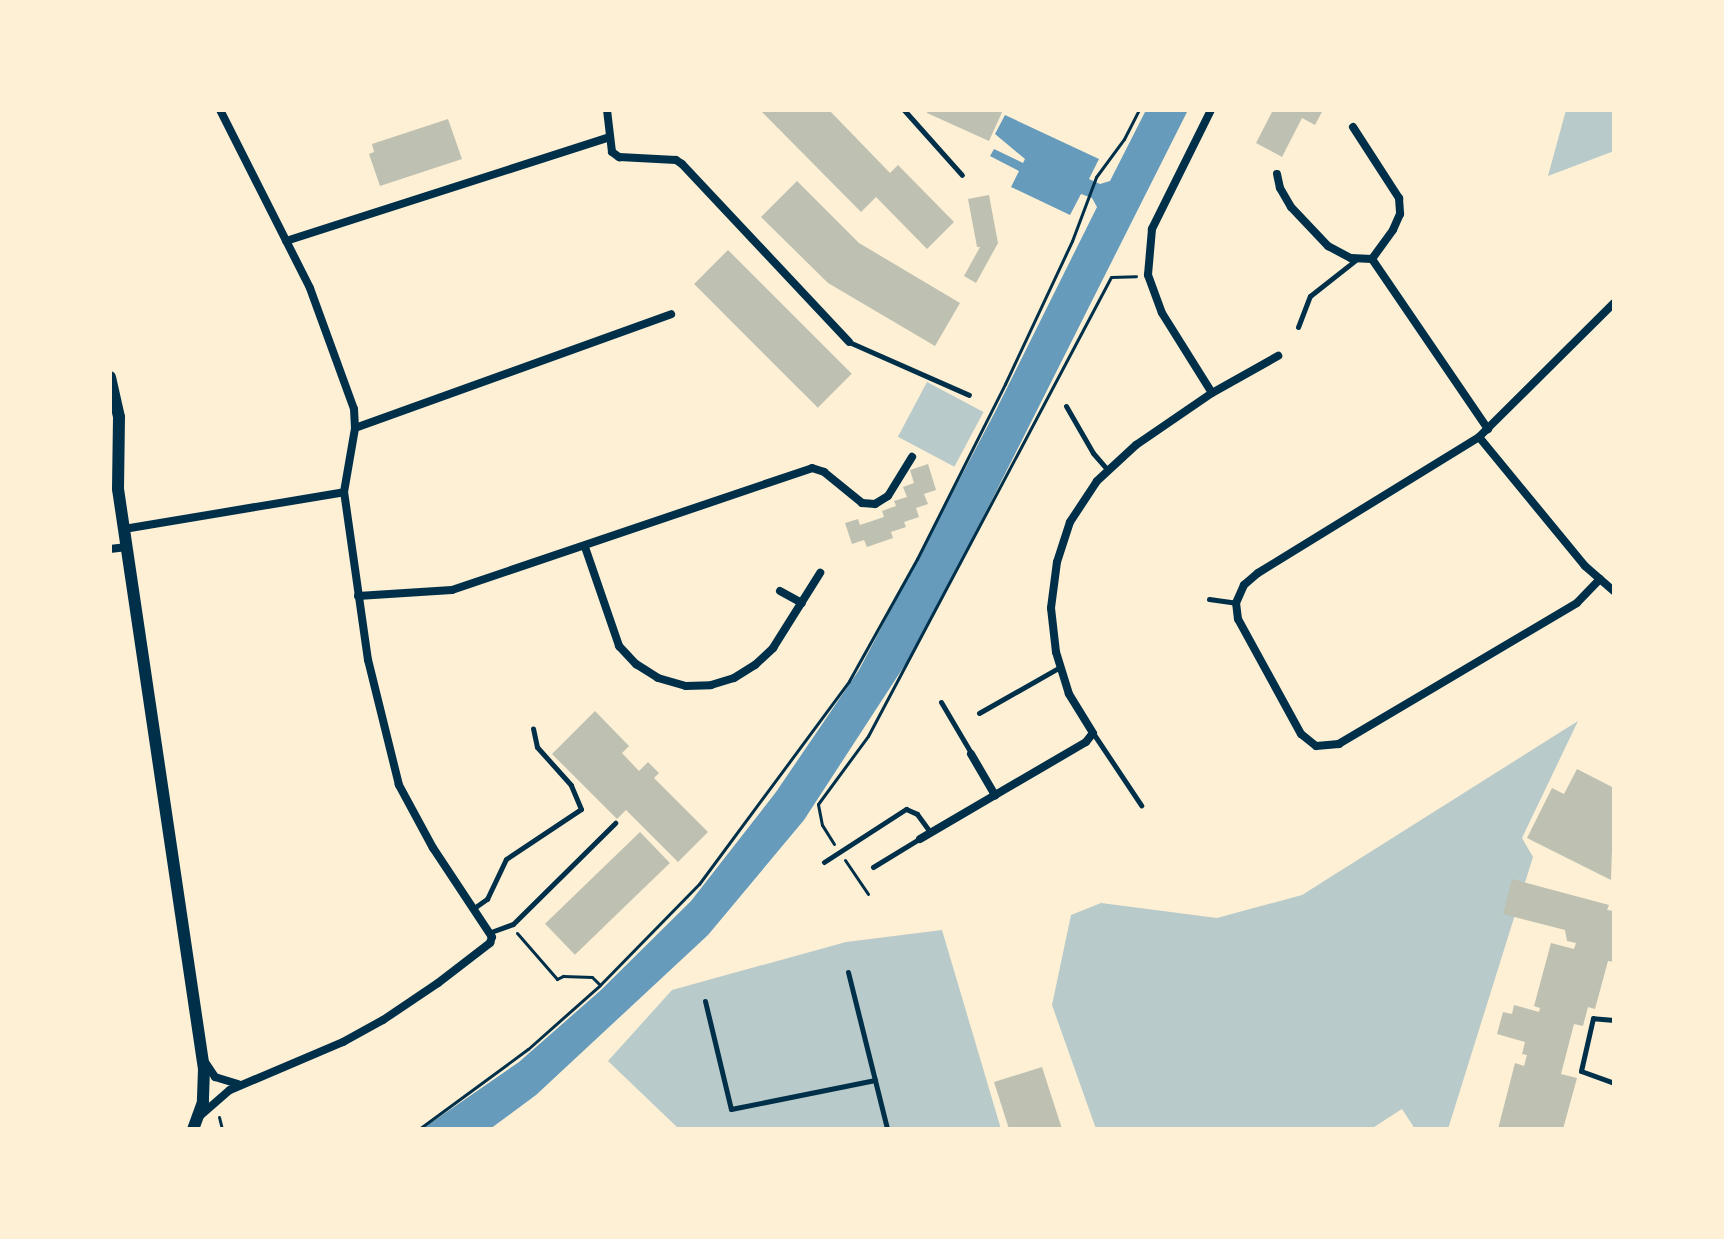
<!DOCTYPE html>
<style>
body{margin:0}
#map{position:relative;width:1724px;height:1239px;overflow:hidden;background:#fdf0d5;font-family:Helvetica,sans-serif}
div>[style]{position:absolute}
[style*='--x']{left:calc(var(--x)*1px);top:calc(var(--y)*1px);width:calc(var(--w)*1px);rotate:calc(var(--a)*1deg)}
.green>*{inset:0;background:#b9caca;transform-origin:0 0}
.water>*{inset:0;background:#669bbc}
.building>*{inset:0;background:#bec0b2;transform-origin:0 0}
.path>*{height:3px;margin:-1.5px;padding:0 1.5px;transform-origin:1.5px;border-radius:1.5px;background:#003049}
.service>*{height:5px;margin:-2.5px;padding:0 2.5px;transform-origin:2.5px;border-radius:2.5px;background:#003049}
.minor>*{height:8px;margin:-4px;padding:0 4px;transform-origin:4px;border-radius:4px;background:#003049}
.tertiary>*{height:12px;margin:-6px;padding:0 6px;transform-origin:6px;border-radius:6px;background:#003049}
span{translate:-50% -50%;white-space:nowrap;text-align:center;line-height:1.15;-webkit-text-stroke:6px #fdf0d5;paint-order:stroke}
.frame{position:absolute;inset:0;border:112px solid #fdf0d5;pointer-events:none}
</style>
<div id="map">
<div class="green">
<div style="clip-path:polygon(1566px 110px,1614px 110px,1614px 151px,1548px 176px)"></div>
<div style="left:927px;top:382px;width:64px;height:62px;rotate:28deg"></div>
<div style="clip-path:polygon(1578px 721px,1522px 838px,1533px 857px,1448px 1129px,1415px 1129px,1402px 1109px,1371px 1129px,1096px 1129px,1052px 1005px,1071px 915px,1101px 903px,1217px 918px,1302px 895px)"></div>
<div style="clip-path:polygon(942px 930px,1001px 1129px,679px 1129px,608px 1061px,672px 990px,846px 942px)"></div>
</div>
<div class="water">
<div style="clip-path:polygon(1146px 110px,1188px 110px,938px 607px,914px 651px,804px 820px,708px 935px,536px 1095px,490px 1129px,422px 1129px,519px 1062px,601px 990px,691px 901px,776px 792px,859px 670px,995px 412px,1097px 207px,1092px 198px,1081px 194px,1070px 215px,1011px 187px,1019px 171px,990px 156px,994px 149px,1023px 163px,1025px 159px,995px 134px,1005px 115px,1099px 159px,1089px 179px,1100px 184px,1110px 181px)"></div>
</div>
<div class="building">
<div style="clip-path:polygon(760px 110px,829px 110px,890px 173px,898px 165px,954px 222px,927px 249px,876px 197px,861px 212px)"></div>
<div style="clip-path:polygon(928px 110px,1003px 110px,989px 141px,927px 113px)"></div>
<div style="clip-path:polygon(1273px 110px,1280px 111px,1323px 110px,1315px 125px,1302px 118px,1282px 157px,1256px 143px)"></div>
<div style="clip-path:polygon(448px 119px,462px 159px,380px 186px,369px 154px,374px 152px,372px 144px)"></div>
<div style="clip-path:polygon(797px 181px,859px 243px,960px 303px,935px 346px,828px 283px,761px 217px)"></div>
<div style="clip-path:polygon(989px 195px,998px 243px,976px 283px,964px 276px,980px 247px,977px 247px,968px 199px)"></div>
<div style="left:728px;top:250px;width:175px;height:48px;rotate:45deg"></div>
<div style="clip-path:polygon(928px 464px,936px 490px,924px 494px,928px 504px,916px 508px,919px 517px,904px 522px,906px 527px,891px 532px,893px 538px,867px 547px,864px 540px,852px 544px,845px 523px,858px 519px,860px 525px,884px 517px,882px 511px,896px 506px,894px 501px,907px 497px,903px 487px,914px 483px,910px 470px)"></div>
<div style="clip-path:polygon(595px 711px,629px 746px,622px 753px,639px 771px,648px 762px,659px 773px,654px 778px,708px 832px,678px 862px,626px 810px,617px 819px,552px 754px)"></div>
<div style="clip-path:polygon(1577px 769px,1614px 788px,1611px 880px,1527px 838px,1552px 788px,1564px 794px)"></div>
<div style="left:640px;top:832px;width:43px;height:132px;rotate:46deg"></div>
<div style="clip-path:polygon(1512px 879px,1609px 905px,1607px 910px,1614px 911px,1614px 962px,1608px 961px,1595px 1009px,1588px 1007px,1583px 1026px,1574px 1024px,1561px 1074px,1577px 1078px,1563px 1129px,1498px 1129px,1515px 1063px,1524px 1066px,1527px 1055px,1522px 1054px,1525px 1042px,1497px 1034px,1503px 1012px,1512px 1014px,1514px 1005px,1539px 1012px,1540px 1008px,1534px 1006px,1551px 943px,1574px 949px,1576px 943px,1567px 941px,1565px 930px,1503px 914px)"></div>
<div style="clip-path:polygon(1042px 1067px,1062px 1129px,1009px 1129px,994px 1082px)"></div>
</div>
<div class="path">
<div style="--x:834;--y:844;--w:22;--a:-122"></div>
<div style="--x:822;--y:825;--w:21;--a:-101"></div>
<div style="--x:818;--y:804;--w:84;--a:-53.7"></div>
<div style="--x:868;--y:736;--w:519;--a:-62.1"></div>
<div style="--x:1111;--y:277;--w:25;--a:-2"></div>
<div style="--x:845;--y:860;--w:41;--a:55.9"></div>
<div style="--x:517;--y:933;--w:61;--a:49"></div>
<div style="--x:557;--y:979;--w:7;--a:-27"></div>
<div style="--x:563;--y:976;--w:29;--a:2"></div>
<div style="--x:592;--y:977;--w:11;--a:45"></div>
<div style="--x:219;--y:1117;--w:12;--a:76"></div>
<div style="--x:419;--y:1129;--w:135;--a:-36.3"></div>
<div style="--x:528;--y:1049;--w:96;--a:-41.6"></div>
<div style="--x:600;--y:985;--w:141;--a:-45.6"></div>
<div style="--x:699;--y:884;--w:252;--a:-53.5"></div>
<div style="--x:849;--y:681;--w:140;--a:-60.9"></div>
<div style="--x:917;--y:559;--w:196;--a:-63.3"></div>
<div style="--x:1005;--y:384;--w:158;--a:-64.9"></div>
<div style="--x:1072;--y:241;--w:68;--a:-69.4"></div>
<div style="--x:1096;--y:177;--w:47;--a:-53.6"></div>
<div style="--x:1124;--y:139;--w:33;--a:-63"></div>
</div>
<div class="service">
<div style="--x:904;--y:110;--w:87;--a:48.3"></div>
<div style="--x:1298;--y:327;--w:33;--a:-69"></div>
<div style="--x:1310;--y:296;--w:60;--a:-38.2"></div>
<div style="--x:849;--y:342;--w:131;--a:23.8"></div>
<div style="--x:1066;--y:406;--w:54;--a:60.1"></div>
<div style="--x:1093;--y:453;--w:23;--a:49"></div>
<div style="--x:1209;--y:599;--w:27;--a:8"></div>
<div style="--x:941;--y:702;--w:59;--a:59.5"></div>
<div style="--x:979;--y:713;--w:93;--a:-29.6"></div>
<div style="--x:1093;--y:733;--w:87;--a:56.3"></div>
<div style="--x:824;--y:862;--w:98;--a:-32.9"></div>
<div style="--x:906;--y:809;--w:12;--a:24"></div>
<div style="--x:917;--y:814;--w:22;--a:54"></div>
<div style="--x:873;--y:867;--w:54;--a:-31.3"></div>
<div style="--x:474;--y:908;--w:16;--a:-35"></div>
<div style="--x:487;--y:899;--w:44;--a:-64.6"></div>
<div style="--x:506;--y:859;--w:90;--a:-33.7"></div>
<div style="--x:581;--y:809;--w:26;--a:-113"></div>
<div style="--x:571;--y:785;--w:51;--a:-131.8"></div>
<div style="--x:537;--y:747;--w:19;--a:-102"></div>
<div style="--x:491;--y:932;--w:23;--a:-20"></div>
<div style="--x:513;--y:924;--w:144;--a:-44.7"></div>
<div style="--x:848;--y:972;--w:162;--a:76"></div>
<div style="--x:705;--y:1001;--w:111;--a:76.5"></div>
<div style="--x:731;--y:1109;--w:147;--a:-11.4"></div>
<div style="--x:1614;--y:1020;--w:21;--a:-175"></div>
<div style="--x:1593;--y:1018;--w:54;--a:102.8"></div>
<div style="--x:1581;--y:1071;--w:35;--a:20"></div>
</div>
<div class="minor">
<div style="--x:607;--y:110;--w:42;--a:83.2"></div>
<div style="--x:612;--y:152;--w:9;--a:36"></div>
<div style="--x:619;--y:157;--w:57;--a:3"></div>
<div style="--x:676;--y:160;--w:7;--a:34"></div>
<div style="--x:682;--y:164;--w:244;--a:46.8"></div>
<div style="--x:1211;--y:110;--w:133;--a:116.4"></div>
<div style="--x:1152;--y:229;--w:46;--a:95"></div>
<div style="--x:1148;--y:275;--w:40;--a:69.8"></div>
<div style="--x:1162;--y:313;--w:94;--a:58"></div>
<div style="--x:1212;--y:393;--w:76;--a:-29.3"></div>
<div style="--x:1353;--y:127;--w:85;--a:57.1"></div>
<div style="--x:1399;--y:198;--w:16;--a:86"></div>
<div style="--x:1400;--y:214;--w:17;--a:114"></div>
<div style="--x:1393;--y:230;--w:36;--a:126"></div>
<div style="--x:1277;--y:174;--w:14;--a:78"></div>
<div style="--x:1280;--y:188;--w:22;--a:60"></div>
<div style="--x:1291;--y:207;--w:54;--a:46.5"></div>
<div style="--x:1328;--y:246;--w:26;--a:28"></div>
<div style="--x:1351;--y:258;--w:21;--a:3"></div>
<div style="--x:1372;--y:259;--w:206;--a:55.7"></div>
<div style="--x:286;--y:241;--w:339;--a:-17.8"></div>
<div style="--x:355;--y:428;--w:336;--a:-19.8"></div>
<div style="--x:1479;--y:437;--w:167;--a:50.6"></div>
<div style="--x:1585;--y:566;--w:38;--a:41"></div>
<div style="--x:124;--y:529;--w:223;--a:-9.5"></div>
<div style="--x:585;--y:547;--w:105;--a:71"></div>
<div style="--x:619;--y:646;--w:25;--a:47"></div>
<div style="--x:636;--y:664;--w:26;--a:32"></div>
<div style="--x:658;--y:678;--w:29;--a:16"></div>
<div style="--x:686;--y:686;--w:25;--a:-2"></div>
<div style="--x:711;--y:685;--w:24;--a:-17"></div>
<div style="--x:734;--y:678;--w:25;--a:-32"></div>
<div style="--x:755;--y:665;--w:25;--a:-43"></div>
<div style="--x:773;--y:648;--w:89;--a:-57.9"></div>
<div style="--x:110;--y:549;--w:17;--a:-7"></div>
<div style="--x:1600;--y:579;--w:33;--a:134"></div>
<div style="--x:1577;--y:603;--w:277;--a:149.4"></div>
<div style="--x:1339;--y:744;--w:23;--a:175"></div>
<div style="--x:1316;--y:746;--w:19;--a:-141"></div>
<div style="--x:1301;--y:734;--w:131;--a:-118.7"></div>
<div style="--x:1238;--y:619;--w:16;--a:-97"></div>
<div style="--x:1236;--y:603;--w:20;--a:-66"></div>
<div style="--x:1244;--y:585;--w:18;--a:-41"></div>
<div style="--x:1258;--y:573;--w:259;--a:-31.6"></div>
<div style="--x:1479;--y:437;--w:190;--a:-44.8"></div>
<div style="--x:780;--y:591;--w:25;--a:29"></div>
<div style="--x:358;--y:596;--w:94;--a:-3.7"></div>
<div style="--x:452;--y:590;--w:380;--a:-18.7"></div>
<div style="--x:812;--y:468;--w:13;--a:18"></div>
<div style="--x:824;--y:472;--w:49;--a:39.2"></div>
<div style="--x:862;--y:503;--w:13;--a:4"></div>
<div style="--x:875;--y:504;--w:15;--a:-32"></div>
<div style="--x:888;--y:496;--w:46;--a:-58.4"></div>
<div style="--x:971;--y:754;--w:48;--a:59.7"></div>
<div style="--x:920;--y:839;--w:192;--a:-30.3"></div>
<div style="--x:1086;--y:742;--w:11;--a:-52"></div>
<div style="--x:1093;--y:733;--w:46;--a:-121.6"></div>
<div style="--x:1069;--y:694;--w:44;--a:-107.2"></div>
<div style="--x:1056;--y:652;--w:44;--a:-96.5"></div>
<div style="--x:1051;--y:608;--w:46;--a:-82.6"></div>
<div style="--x:1057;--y:562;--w:42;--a:-72"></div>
<div style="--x:1070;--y:522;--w:49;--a:-56.6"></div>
<div style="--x:1097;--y:481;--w:53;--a:-42.7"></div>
<div style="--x:1136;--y:445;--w:92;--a:-34.4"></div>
<div style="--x:205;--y:1062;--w:18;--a:56"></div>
<div style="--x:215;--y:1077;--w:24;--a:17"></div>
<div style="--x:201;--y:1115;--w:38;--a:-41"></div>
<div style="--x:230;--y:1090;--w:123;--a:-23"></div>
<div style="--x:343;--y:1042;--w:46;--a:-28.8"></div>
<div style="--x:383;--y:1020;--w:66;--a:-33.9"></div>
<div style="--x:438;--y:983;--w:66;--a:-37.6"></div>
<div style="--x:490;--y:943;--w:6;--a:-72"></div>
<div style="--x:492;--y:937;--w:107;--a:-123.5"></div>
<div style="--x:433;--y:848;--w:72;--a:-118.4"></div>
<div style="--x:399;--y:785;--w:129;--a:-103.9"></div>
<div style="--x:368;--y:660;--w:170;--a:-98.1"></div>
<div style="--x:344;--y:492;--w:65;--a:-80.2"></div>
<div style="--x:355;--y:428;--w:19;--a:-93"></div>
<div style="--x:354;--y:409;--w:129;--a:-110"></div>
<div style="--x:310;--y:288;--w:199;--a:-116.8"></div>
</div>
<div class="tertiary">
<div style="--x:110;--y:377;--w:41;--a:77.3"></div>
<div style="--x:119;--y:417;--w:72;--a:90.8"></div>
<div style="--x:118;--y:489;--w:586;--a:81.57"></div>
<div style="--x:204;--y:1069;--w:33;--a:92"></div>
<div style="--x:203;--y:1102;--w:29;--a:110"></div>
</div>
<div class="frame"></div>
</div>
